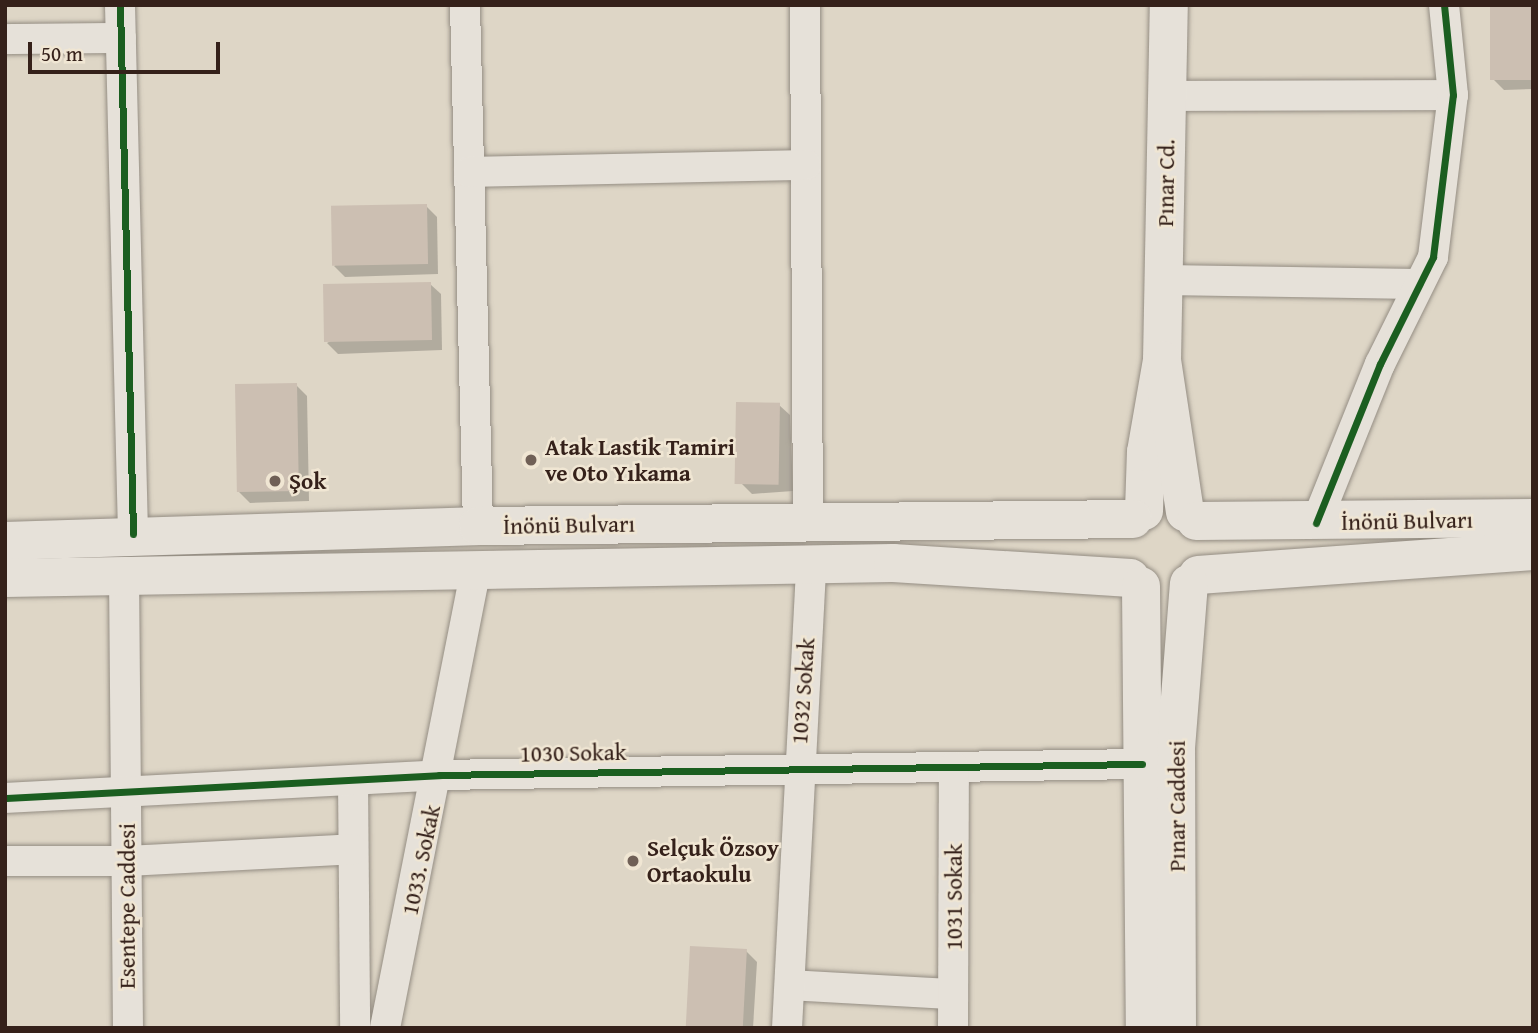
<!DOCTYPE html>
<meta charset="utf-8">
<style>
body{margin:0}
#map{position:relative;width:1538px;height:1033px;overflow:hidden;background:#ded6c6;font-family:"Gentium Book Plus",serif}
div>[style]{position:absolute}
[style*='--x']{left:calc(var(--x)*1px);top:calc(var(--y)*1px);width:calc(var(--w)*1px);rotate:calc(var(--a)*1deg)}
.shadow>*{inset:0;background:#0003}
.building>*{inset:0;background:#ccbfb2;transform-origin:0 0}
.roads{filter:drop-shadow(0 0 2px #948d83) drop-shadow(0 0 2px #948d83)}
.street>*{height:30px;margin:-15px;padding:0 15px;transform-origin:15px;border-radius:15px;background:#e6e1d9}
.secondary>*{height:38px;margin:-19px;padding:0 19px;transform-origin:19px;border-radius:19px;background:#e6e1d9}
.cycleway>*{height:7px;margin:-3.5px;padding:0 3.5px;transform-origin:3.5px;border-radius:3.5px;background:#1b5e20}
.dots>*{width:19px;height:19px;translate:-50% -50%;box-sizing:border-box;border:4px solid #f0e6d3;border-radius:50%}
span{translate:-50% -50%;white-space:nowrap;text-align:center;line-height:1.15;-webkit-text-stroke:5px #f0e6d3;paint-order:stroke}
.street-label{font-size:23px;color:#35211a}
.poi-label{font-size:23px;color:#35211a;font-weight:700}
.left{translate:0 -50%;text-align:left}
.frame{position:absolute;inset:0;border:7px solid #35211a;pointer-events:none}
.scale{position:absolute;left:28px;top:42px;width:192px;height:32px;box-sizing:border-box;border:4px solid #35211a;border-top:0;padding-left:9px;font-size:21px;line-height:24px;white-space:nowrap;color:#35211a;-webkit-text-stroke:5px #f0e6d3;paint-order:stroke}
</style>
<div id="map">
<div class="shadow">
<div style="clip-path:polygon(1533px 5px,1533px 89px,1504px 90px,1493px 79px)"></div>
<div style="clip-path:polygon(426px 206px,437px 217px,438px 274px,345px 277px,334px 266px)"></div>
<div style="clip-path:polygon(430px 284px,441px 294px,442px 350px,338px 354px,327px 343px)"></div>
<div style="clip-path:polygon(296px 385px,307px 396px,309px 501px,250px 503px,239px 492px)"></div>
<div style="clip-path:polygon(779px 405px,790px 415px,793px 491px,752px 494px,741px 483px)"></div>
<div style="clip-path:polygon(746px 951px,757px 962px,753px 1028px,686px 1028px)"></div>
</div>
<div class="building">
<div style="left:1490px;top:5px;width:43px;height:75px"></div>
<div style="left:427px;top:204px;width:60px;height:96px;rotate:89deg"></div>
<div style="left:431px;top:282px;width:58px;height:108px;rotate:89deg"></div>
<div style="left:297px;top:383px;width:108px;height:62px;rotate:89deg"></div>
<div style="left:736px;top:402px;width:44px;height:82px;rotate:1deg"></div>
<div style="left:690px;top:946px;width:57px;height:82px;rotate:3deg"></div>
</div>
<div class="roads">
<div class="street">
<div style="--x:120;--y:5;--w:529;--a:88.59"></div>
<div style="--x:465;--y:5;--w:521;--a:88.57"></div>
<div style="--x:805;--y:5;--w:516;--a:89.67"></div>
<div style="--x:5;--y:39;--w:116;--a:-0.5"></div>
<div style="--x:1168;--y:96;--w:285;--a:-0.2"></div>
<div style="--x:469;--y:172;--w:337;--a:-1.2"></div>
<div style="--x:1164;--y:280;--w:254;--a:0.9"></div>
<div style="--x:1316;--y:523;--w:171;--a:-68.1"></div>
<div style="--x:1380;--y:364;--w:119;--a:-63.6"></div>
<div style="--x:1433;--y:257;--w:163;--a:-83"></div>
<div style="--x:1453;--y:95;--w:90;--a:-95.7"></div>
<div style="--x:124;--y:573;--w:455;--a:89.5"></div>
<div style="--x:353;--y:780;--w:248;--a:89.5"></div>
<div style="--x:5;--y:798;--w:435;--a:-3"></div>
<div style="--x:439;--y:775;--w:703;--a:-0.9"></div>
<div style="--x:5;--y:861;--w:122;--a:0"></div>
<div style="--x:127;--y:861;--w:226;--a:-3"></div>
<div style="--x:790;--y:985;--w:163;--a:3.2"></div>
<div style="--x:385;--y:1028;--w:468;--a:-78.8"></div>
<div style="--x:787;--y:1028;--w:466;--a:-87"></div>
<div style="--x:953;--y:1028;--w:261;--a:-89.8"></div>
</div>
<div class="secondary">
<div style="--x:1162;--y:360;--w:355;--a:-88.9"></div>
<div style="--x:1144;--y:511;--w:59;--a:-88.1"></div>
<div style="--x:1146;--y:452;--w:93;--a:-80.1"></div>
<div style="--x:1162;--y:360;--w:154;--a:81.4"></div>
<div style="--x:1196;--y:521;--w:337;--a:-0.5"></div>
<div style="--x:5;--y:541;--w:473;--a:-1.8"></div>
<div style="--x:478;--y:526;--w:655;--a:-0.61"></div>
<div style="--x:1198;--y:575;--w:336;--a:-4.1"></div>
<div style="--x:5;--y:578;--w:888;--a:-0.97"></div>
<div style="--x:893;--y:563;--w:238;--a:3.6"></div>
<div style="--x:1141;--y:586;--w:442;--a:89.5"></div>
<div style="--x:1177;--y:1028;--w:280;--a:-90.2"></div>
<div style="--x:1176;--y:748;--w:165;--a:-85.5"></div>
</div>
</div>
<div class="cycleway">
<div style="--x:120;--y:5;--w:529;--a:88.59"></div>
<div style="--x:1316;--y:523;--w:171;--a:-68.1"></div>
<div style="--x:1380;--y:364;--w:119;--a:-63.6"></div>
<div style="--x:1433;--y:257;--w:163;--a:-83"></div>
<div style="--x:1453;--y:95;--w:90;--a:-95.7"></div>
<div style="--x:5;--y:798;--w:435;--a:-3"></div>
<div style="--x:439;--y:775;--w:703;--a:-0.9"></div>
</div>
<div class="dots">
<div style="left:531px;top:460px;background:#706056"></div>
<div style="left:275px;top:481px;background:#706056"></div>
<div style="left:633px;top:861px;background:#706056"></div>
</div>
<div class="street-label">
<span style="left:1166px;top:183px;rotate:-89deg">Pınar Cd.</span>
<span style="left:1407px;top:521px;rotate:-1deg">İnönü Bulvarı</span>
<span style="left:569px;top:525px;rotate:-1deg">İnönü Bulvarı</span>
<span style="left:803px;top:691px;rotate:-86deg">1032 Sokak</span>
<span style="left:573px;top:753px;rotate:-1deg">1030 Sokak</span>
<span style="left:1177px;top:806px;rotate:-90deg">Pınar Caddesi</span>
<span style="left:421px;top:860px;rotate:-78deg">1033. Sokak</span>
<span style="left:954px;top:897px;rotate:-90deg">1031 Sokak</span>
<span style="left:127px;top:906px;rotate:-90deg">Esentepe Caddesi</span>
</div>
<div class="poi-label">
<span class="left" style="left:545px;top:460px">Atak Lastik Tamiri<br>ve Oto Yıkama</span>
<span class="left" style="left:289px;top:481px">Şok</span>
<span class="left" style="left:647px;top:861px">Selçuk Özsoy<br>Ortaokulu</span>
</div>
<div class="frame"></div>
<div class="scale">50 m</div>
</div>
